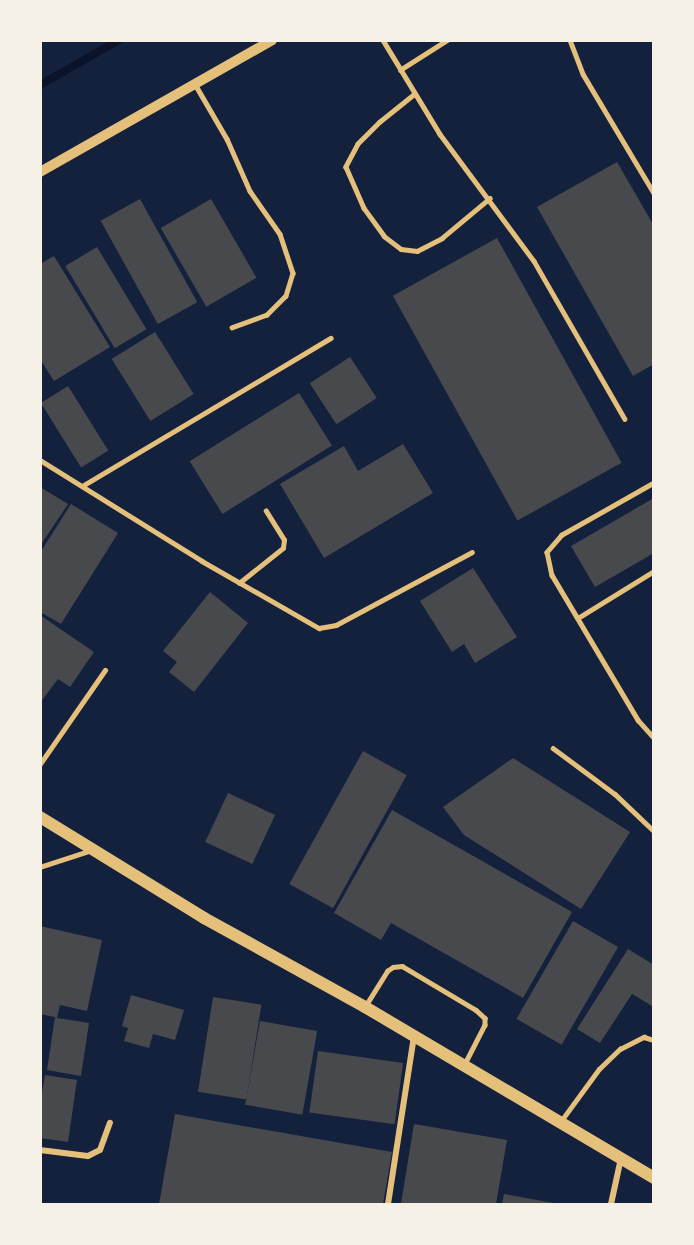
<!DOCTYPE html>
<style>
body{margin:0}
#map{position:relative;width:694px;height:1245px;overflow:hidden;background:#14213d;font-family:"Alegreya Sans",sans-serif}
div>[style]{position:absolute}
[style*='--x']{left:calc(var(--x)*1px);top:calc(var(--y)*1px);width:calc(var(--w)*1px);rotate:calc(var(--a)*1deg)}
.stream>*{height:8px;margin:-4px;padding:0 4px;transform-origin:4px;border-radius:4px;background:#0b132b}
.building>*{inset:0;background:#48494c;transform-origin:0 0}
.service>*{height:4.5px;margin:-2.25px;padding:0 2.25px;transform-origin:2.25px;border-radius:2.25px;background:#e5c07b}
.minor>*{height:6px;margin:-3px;padding:0 3px;transform-origin:3px;border-radius:3px;background:#e5c07b}
.tertiary>*{height:10px;margin:-5px;padding:0 5px;transform-origin:5px;border-radius:5px;background:#e5c07b}
.secondary>*{height:12px;margin:-6px;padding:0 6px;transform-origin:6px;border-radius:6px;background:#e5c07b}
span{translate:-50% -50%;white-space:nowrap;text-align:center;line-height:1.15;-webkit-text-stroke:5px #f6f1e7;paint-order:stroke}
.frame{position:absolute;inset:0;border:42px solid #f6f1e7;pointer-events:none}
</style>
<div id="map">
<div class="stream">
<div style="--x:40;--y:85;--w:91;--a:-29.7"></div>
</div>
<div class="building">
<div style="clip-path:polygon(617px 162px,654px 226px,654px 364px,633px 376px,537px 207px)"></div>
<div style="left:140px;top:199px;width:118px;height:45px;rotate:61deg"></div>
<div style="left:211px;top:199px;width:91px;height:58px;rotate:60deg"></div>
<div style="left:497px;top:238px;width:257px;height:119px;rotate:61deg"></div>
<div style="left:97px;top:247px;width:96px;height:37px;rotate:59deg"></div>
<div style="clip-path:polygon(54px 256px,110px 347px,54px 381px,40px 359px,40px 264px)"></div>
<div style="left:155px;top:332px;width:73px;height:51px;rotate:58deg"></div>
<div style="left:350px;top:357px;width:49px;height:48px;rotate:57deg"></div>
<div style="left:68px;top:386px;width:76px;height:32px;rotate:58deg"></div>
<div style="left:299px;top:393px;width:62px;height:129px;rotate:58deg"></div>
<div style="clip-path:polygon(403px 444px,433px 493px,324px 558px,280px 484px,344px 446px,358px 471px)"></div>
<div style="clip-path:polygon(40px 487px,68px 504px,40px 546px)"></div>
<div style="clip-path:polygon(654px 498px,654px 553px,595px 587px,571px 546px)"></div>
<div style="clip-path:polygon(71px 504px,118px 533px,61px 624px,40px 612px,40px 553px)"></div>
<div style="clip-path:polygon(473px 568px,517px 637px,475px 663px,464px 644px,452px 652px,420px 601px)"></div>
<div style="clip-path:polygon(210px 592px,248px 623px,194px 692px,169px 672px,177px 662px,163px 651px)"></div>
<div style="clip-path:polygon(40px 615px,94px 652px,70px 687px,58px 679px,40px 703px)"></div>
<div style="left:363px;top:751px;width:50px;height:152px;rotate:29deg"></div>
<div style="clip-path:polygon(513px 758px,630px 832px,581px 909px,464px 835px,443px 807px)"></div>
<div style="left:228px;top:793px;width:52px;height:54px;rotate:25deg"></div>
<div style="clip-path:polygon(392px 810px,572px 912px,523px 998px,391px 923px,381px 940px,334px 913px)"></div>
<div style="left:573px;top:921px;width:52px;height:113px;rotate:30deg"></div>
<div style="clip-path:polygon(40px 926px,102px 940px,87px 1011px,60px 1005px,57px 1018px,89px 1023px,81px 1076px,47px 1070px,55px 1017px,40px 1014px)"></div>
<div style="clip-path:polygon(628px 949px,654px 965px,654px 1007px,632px 994px,600px 1043px,577px 1029px)"></div>
<div style="clip-path:polygon(131px 995px,184px 1010px,175px 1040px,153px 1034px,149px 1048px,124px 1041px,128px 1028px,122px 1026px)"></div>
<div style="left:213px;top:997px;width:49px;height:96px;rotate:9deg"></div>
<div style="left:260px;top:1021px;width:58px;height:85px;rotate:10deg"></div>
<div style="left:318px;top:1051px;width:86px;height:62px;rotate:8deg"></div>
<div style="clip-path:polygon(45px 1075px,77px 1080px,68px 1142px,40px 1138px,40px 1104px)"></div>
<div style="clip-path:polygon(175px 1114px,392px 1152px,383px 1204px,159px 1204px)"></div>
<div style="clip-path:polygon(414px 1124px,507px 1140px,496px 1204px,401px 1204px)"></div>
<div style="clip-path:polygon(504px 1194px,554px 1203px,554px 1204px,502px 1204px)"></div>
</div>
<div class="service">
<div style="--x:383;--y:40;--w:110;--a:58.8"></div>
<div style="--x:440;--y:134;--w:158;--a:53.5"></div>
<div style="--x:534;--y:261;--w:182;--a:60.1"></div>
<div style="--x:570;--y:40;--w:36;--a:69"></div>
<div style="--x:583;--y:74;--w:139;--a:59.2"></div>
<div style="--x:400;--y:70;--w:56;--a:-32.6"></div>
<div style="--x:195;--y:84;--w:64;--a:59.8"></div>
<div style="--x:227;--y:139;--w:57;--a:66.1"></div>
<div style="--x:250;--y:191;--w:52;--a:55.1"></div>
<div style="--x:280;--y:234;--w:41;--a:71.6"></div>
<div style="--x:293;--y:273;--w:24;--a:107"></div>
<div style="--x:286;--y:296;--w:27;--a:135"></div>
<div style="--x:267;--y:315;--w:37;--a:160"></div>
<div style="--x:415;--y:94;--w:45;--a:141.3"></div>
<div style="--x:380;--y:122;--w:31;--a:135"></div>
<div style="--x:358;--y:144;--w:26;--a:118"></div>
<div style="--x:346;--y:167;--w:45;--a:66.3"></div>
<div style="--x:364;--y:208;--w:34;--a:54"></div>
<div style="--x:384;--y:236;--w:21;--a:37"></div>
<div style="--x:401;--y:249;--w:16;--a:7"></div>
<div style="--x:417;--y:251;--w:28;--a:-27"></div>
<div style="--x:442;--y:238;--w:62;--a:-39.8"></div>
<div style="--x:40;--y:460;--w:191;--a:31.9"></div>
<div style="--x:202;--y:561;--w:135;--a:29.8"></div>
<div style="--x:319;--y:628;--w:17;--a:-10"></div>
<div style="--x:336;--y:625;--w:154;--a:-28.2"></div>
<div style="--x:654;--y:483;--w:106;--a:150.5"></div>
<div style="--x:562;--y:535;--w:23;--a:131"></div>
<div style="--x:547;--y:552;--w:24;--a:78"></div>
<div style="--x:552;--y:575;--w:169;--a:59.3"></div>
<div style="--x:638;--y:720;--w:24;--a:48"></div>
<div style="--x:84;--y:485;--w:287;--a:-30.8"></div>
<div style="--x:239;--y:583;--w:56;--a:-38.5"></div>
<div style="--x:283;--y:548;--w:8;--a:-83"></div>
<div style="--x:284;--y:540;--w:34;--a:-122"></div>
<div style="--x:578;--y:618;--w:89;--a:-31.7"></div>
<div style="--x:553;--y:748;--w:77;--a:36.6"></div>
<div style="--x:615;--y:794;--w:54;--a:43.5"></div>
<div style="--x:40;--y:764;--w:114;--a:-55.3"></div>
<div style="--x:40;--y:867;--w:52;--a:-18.1"></div>
<div style="--x:366;--y:1005;--w:40;--a:-58"></div>
<div style="--x:387;--y:971;--w:7;--a:-34"></div>
<div style="--x:393;--y:967;--w:9;--a:-6"></div>
<div style="--x:402;--y:966;--w:86;--a:30.7"></div>
<div style="--x:476;--y:1010;--w:12;--a:42"></div>
<div style="--x:485;--y:1018;--w:7;--a:90"></div>
<div style="--x:485;--y:1025;--w:44;--a:117.1"></div>
<div style="--x:561;--y:1121;--w:64;--a:-53.8"></div>
<div style="--x:599;--y:1069;--w:29;--a:-44"></div>
<div style="--x:620;--y:1049;--w:27;--a:-27"></div>
<div style="--x:644;--y:1037;--w:10;--a:17"></div>
</div>
<div class="minor">
<div style="--x:40;--y:1150;--w:48;--a:7.1"></div>
<div style="--x:88;--y:1156;--w:13;--a:-27"></div>
<div style="--x:100;--y:1150;--w:29;--a:-70"></div>
<div style="--x:388;--y:1204;--w:170;--a:-81.2"></div>
<div style="--x:611;--y:1204;--w:47;--a:-77.7"></div>
</div>
<div class="tertiary">
<div style="--x:40;--y:172;--w:267;--a:-29.6"></div>
</div>
<div class="secondary">
<div style="--x:40;--y:817;--w:193;--a:31.6"></div>
<div style="--x:204;--y:918;--w:184;--a:28.9"></div>
<div style="--x:365;--y:1007;--w:336;--a:30.6"></div>
</div>
<div class="frame"></div>
</div>
